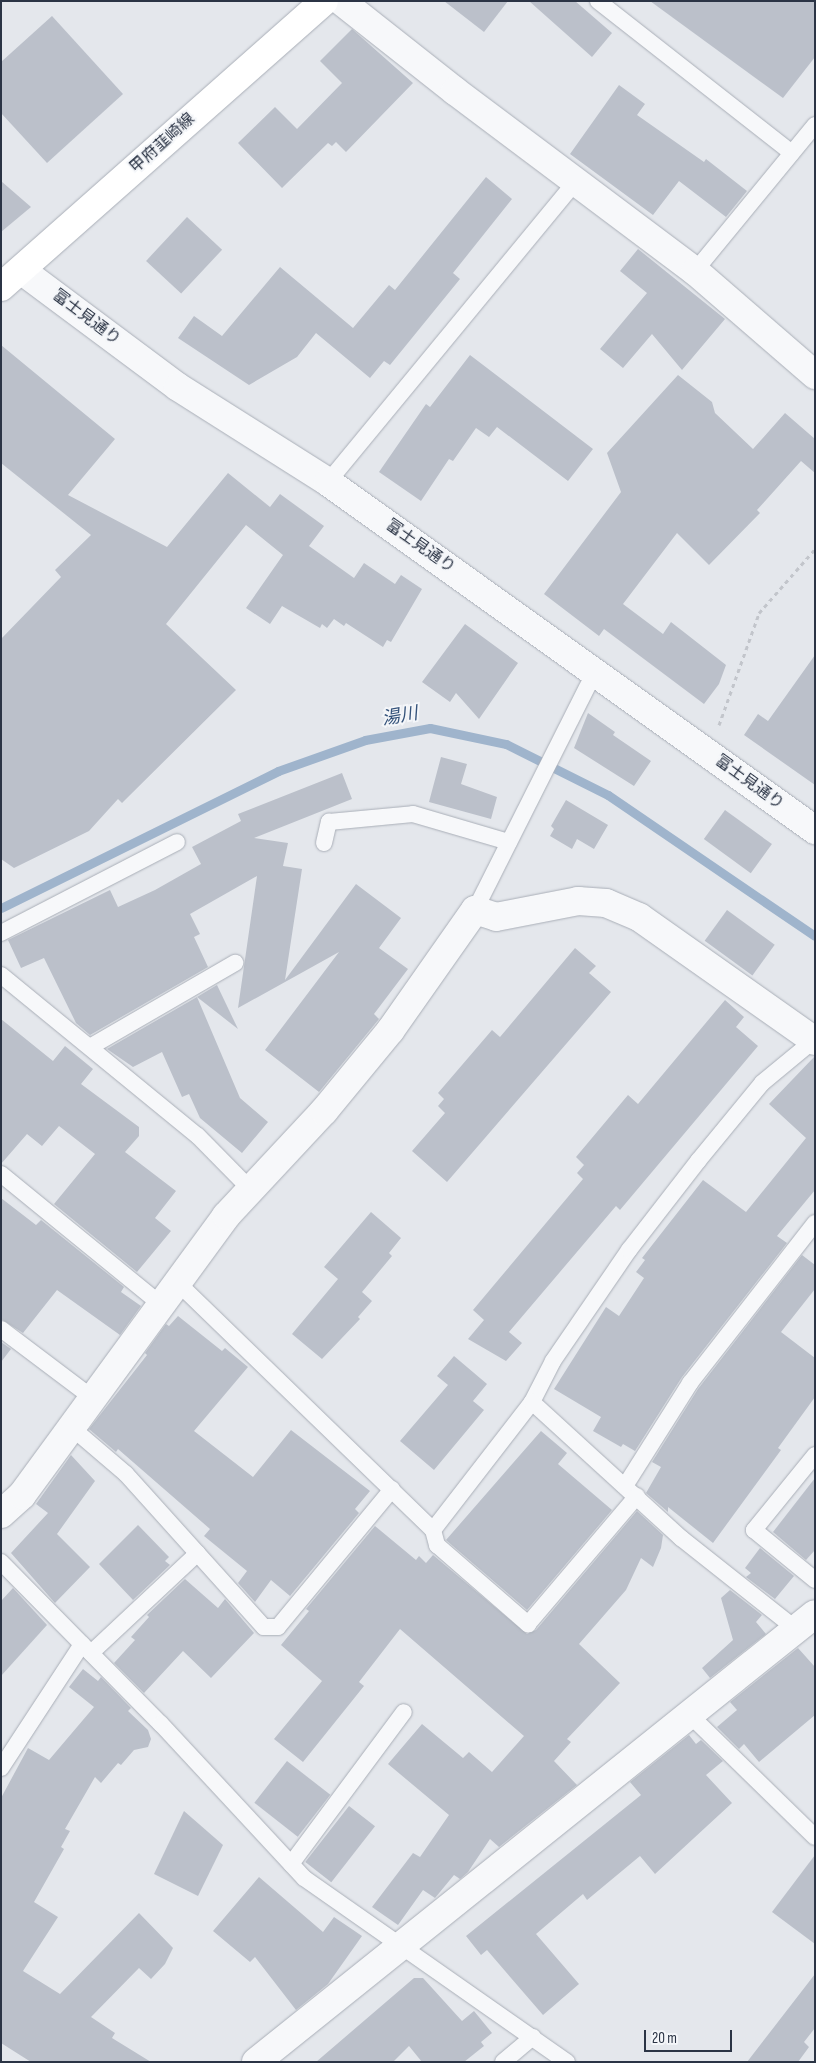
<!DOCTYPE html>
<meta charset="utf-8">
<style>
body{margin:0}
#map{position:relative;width:816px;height:2063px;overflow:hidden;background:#e4e7ec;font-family:"Sofia Sans Condensed","Noto Sans JP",sans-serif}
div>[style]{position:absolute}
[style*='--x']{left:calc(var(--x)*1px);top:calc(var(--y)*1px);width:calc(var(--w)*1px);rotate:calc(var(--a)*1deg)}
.stream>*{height:9px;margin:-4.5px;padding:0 4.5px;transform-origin:4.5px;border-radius:4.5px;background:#9fb4cc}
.building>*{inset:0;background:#bbc0ca;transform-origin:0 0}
.path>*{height:3px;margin-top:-1.5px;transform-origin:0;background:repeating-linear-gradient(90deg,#c2c5cb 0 4px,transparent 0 8px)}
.roads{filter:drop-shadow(0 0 1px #a9aeb7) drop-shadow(0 0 1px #a9aeb7)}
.service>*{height:16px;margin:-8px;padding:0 8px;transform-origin:8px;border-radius:8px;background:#f7f8fa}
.minor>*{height:28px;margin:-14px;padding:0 14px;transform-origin:14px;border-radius:14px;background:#f7f8fa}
.tertiary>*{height:28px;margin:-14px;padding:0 14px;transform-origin:14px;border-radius:14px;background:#f7f8fa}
.primary>*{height:28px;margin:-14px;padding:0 14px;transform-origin:14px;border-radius:14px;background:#fff}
span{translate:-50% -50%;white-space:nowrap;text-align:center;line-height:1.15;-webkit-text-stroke:4px #f4f6f9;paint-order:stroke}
.street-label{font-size:16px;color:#2b3445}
.water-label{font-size:18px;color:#34527a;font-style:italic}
.frame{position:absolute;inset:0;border:2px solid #2b3445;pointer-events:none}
.scale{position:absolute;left:644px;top:2030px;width:88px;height:22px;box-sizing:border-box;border:2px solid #2b3445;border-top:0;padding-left:6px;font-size:15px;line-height:18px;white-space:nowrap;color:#2b3445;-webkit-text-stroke:4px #f4f6f9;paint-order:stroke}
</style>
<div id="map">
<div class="stream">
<div style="--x:1;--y:908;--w:309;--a:-26.3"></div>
<div style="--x:278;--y:771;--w:92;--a:-19.6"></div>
<div style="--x:365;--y:740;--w:66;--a:-10.5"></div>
<div style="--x:430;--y:728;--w:78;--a:11.9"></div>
<div style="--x:506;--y:744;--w:114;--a:26.6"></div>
<div style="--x:608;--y:795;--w:250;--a:34.3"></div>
</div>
<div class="building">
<div style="clip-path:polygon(444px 1px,508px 1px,484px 32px)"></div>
<div style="clip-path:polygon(529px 1px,575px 1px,612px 33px,592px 57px)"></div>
<div style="clip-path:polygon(650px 1px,815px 1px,815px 57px,783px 98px)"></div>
<div style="clip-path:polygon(52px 16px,123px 94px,47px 163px,1px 113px,1px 62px)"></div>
<div style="clip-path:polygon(352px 29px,413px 83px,346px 152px,336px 142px,332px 146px,328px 143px,282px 188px,238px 143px,275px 107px,297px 129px,342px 83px,320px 61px)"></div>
<div style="clip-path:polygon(619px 85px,645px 104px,637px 115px,704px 162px,706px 159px,747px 191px,726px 217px,679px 181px,653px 215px,570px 154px)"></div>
<div style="clip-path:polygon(486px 177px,512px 199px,453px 273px,460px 279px,390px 365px,384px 361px,370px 378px,316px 333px,297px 357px,249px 385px,178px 338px,194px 316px,222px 336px,280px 267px,353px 328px,389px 285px,395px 290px)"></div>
<div style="clip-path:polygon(1px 181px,31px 207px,1px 232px)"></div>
<div style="left:187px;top:217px;width:48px;height:60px;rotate:43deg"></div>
<div style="clip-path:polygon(638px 249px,725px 319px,682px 370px,652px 334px,623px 368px,600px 349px,647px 293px,620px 271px)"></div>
<div style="clip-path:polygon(1px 345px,115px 439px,68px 495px,167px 547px,228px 473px,270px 507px,280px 494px,324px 526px,309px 546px,354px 578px,364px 563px,395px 584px,401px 575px,422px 589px,391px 642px,387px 640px,383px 647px,346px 623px,344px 626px,334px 619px,327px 628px,322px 624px,320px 628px,282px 606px,270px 624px,246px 608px,283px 555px,246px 525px,166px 624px,236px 690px,122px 803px,118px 799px,89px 831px,14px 868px,1px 859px,1px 639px,61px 577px,55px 570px,91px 535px,1px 463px)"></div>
<div style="clip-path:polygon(470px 355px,593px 449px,568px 481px,497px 427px,489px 437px,476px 428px,453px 461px,449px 459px,421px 501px,379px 472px,426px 404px,430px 407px)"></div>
<div style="clip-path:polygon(678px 375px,712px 402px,715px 413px,753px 449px,785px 413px,815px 439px,815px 473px,801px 461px,757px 510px,760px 513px,709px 565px,677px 533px,623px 604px,663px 634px,671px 622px,726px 665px,719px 684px,704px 704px,604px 629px,599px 636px,544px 594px,621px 492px,607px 453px)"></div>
<div style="clip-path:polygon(465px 624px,518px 663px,479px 719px,456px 693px,450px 702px,422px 682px)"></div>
<div style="clip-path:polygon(815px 655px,815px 785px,744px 735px,758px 714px,768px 721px)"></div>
<div style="clip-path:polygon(588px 713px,615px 732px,613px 735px,651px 761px,634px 786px,574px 748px)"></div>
<div style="clip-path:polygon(441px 757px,467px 764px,461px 784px,497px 797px,491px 819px,429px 802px)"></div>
<div style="clip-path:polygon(342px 773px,352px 799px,254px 838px,288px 843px,283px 866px,302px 869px,285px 980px,356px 884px,401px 918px,379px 948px,408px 969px,374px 1014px,379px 1019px,319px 1092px,265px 1050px,339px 952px,238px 1008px,257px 876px,190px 914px,200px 934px,194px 937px,208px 967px,90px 1035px,76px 1023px,44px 958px,21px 968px,8px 940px,110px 890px,118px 907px,155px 890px,201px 864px,192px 847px,241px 821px,238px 814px)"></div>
<div style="clip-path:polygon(566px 800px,608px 825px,594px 849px,577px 839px,572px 849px,550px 836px,554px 829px,551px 826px)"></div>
<div style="left:725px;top:810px;width:58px;height:36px;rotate:36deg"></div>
<div style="left:727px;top:910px;width:59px;height:38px;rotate:36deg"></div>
<div style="clip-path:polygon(575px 948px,596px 966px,589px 973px,611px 992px,447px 1182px,412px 1151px,445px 1113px,438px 1106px,444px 1099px,438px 1093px,492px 1030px,500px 1037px)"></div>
<div style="clip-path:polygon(217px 985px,238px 1029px,197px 997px)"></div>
<div style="clip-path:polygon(197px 997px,240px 1098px,268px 1122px,242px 1153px,200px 1118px,189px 1094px,182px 1097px,162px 1052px,133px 1067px,107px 1049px)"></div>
<div style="clip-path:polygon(725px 1000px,744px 1017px,736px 1027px,758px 1046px,620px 1210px,616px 1206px,509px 1332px,522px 1343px,506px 1361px,468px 1339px,484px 1320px,473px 1310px,583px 1179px,577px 1173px,584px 1165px,576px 1157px,628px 1095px,638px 1104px)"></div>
<div style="clip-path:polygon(1px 1019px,53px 1061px,65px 1046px,93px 1069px,81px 1084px,139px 1127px,139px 1136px,125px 1152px,176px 1191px,155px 1218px,171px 1231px,137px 1272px,54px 1204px,95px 1154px,59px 1126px,42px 1146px,27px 1134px,1px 1164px)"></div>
<div style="clip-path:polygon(815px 1056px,815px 1190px,777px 1236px,787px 1243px,682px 1377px,635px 1451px,623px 1444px,621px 1447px,593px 1431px,601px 1417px,554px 1389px,606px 1307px,619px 1316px,644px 1278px,636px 1272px,645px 1260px,642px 1258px,703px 1180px,746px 1212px,806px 1138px,769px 1104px)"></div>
<div style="clip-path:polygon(1px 1198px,36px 1225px,41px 1220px,124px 1287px,121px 1292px,141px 1306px,120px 1335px,57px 1290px,23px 1333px,1px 1319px)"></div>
<div style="clip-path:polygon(371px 1212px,401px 1238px,389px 1253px,392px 1256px,362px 1292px,372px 1301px,358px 1317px,360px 1319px,322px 1359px,292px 1334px,338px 1279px,324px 1267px)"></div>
<div style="clip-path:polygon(802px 1255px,815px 1265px,815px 1289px,781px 1332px,815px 1358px,815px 1397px,778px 1448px,781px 1450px,713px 1543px,668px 1507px,668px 1512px,646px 1493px,661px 1467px,652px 1462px,698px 1389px)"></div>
<div style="clip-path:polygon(178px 1316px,222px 1351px,225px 1348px,248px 1367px,194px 1431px,253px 1477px,291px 1430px,370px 1491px,355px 1509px,359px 1513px,290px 1596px,271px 1580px,255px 1602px,238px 1583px,247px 1571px,204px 1536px,210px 1529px,118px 1449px,116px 1452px,89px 1429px,147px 1355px,145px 1353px,166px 1324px,169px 1326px)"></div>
<div style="clip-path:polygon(1px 1342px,11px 1349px,1px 1362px)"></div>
<div style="clip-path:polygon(454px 1356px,487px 1384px,473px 1401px,484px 1410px,434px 1470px,400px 1441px,448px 1385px,437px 1376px)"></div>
<div style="clip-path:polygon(541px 1431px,567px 1453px,558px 1464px,612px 1510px,527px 1610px,446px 1540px)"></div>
<div style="clip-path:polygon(71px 1455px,95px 1481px,57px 1534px,90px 1567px,55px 1603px,11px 1553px,48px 1513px,36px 1504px)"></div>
<div style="clip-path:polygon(815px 1478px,815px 1550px,806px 1560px,773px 1532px)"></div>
<div style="clip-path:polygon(637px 1511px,663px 1535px,661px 1548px,653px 1567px,641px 1558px,626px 1590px,579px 1644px,620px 1683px,567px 1739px,571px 1742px,554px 1761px,577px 1785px,499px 1847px,490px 1839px,468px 1872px,460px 1879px,454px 1875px,435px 1898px,423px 1890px,398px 1925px,372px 1907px,413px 1853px,420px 1857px,449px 1815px,388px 1764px,422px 1724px,463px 1758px,469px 1752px,492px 1772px,524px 1736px,400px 1629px,359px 1682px,364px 1686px,303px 1762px,274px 1739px,322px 1681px,281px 1645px,309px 1611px,306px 1609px,375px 1526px,416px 1560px,419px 1556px,426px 1563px,433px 1555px,527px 1634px,536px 1630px)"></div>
<div style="clip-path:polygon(138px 1525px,169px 1557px,165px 1561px,170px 1565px,133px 1600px,99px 1564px)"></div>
<div style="clip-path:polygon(760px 1548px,794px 1576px,775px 1599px,746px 1577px,751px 1573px,745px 1568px)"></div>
<div style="clip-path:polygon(185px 1579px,218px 1608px,225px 1599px,254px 1633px,211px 1678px,183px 1651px,144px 1693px,114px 1663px,135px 1640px,131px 1637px,149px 1617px,147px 1615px)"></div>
<div style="clip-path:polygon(13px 1588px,47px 1625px,1px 1676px,1px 1601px)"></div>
<div style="clip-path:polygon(730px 1590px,762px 1615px,756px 1622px,766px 1634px,710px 1678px,702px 1668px,733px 1640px,721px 1598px)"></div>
<div style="clip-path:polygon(798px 1648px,815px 1667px,815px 1715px,759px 1762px,744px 1744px,739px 1749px,717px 1727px,737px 1710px,730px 1702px)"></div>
<div style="clip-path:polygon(83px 1669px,98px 1681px,101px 1677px,131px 1708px,128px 1711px,148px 1730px,151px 1739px,148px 1747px,134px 1750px,121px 1765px,118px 1763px,101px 1783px,95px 1777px,65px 1829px,70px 1831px,61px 1847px,64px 1849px,34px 1902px,58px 1917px,23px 1971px,60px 1994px,139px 1913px,173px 1948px,165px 1964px,151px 1979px,139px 1968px,91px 2017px,115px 2033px,112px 2038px,151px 2062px,31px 2062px,1px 2043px,1px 1798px,28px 1748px,49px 1760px,94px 1707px,69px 1687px)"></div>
<div style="clip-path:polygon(689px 1735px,696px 1744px,701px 1740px,723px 1761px,706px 1775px,732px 1803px,655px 1874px,640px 1856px,587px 1900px,583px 1894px,536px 1934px,579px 1984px,543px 2015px,487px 1950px,481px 1955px,466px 1936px,641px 1795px,630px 1782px)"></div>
<div style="left:287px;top:1761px;width:55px;height:53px;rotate:38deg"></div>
<div style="left:349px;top:1806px;width:33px;height:71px;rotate:38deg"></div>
<div style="clip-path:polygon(184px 1811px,223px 1845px,198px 1896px,154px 1874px)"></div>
<div style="clip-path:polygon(815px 1855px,815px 1944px,772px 1912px)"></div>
<div style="clip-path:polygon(259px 1877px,323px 1932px,334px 1917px,362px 1936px,328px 1984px,296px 2010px,255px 1957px,250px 1962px,213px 1931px)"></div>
<div style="clip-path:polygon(815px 1974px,815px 2028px,804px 2042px,809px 2047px,798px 2062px,747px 2062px)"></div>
<div style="clip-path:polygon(414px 1978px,423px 1978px,462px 2021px,474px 2011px,492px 2033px,481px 2042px,484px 2046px,464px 2062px,422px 2062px,409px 2046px,393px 2062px,316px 2062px)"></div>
</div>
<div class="path">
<div style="--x:719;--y:725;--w:119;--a:-70.3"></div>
<div style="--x:759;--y:613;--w:85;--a:-48.8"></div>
</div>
<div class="roads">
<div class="service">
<div style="--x:598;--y:1;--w:246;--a:38.1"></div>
<div style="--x:695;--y:271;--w:189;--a:-50.6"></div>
<div style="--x:328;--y:482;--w:390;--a:-50.5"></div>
<div style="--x:324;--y:843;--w:22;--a:-77"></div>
<div style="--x:329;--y:822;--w:84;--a:-5.4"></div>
<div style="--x:413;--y:814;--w:100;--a:16.3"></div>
<div style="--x:475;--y:910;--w:267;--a:-63.3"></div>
<div style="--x:1;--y:933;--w:198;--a:-27.3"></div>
<div style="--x:1;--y:975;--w:254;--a:39.3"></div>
<div style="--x:198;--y:1136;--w:76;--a:45.5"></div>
<div style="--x:90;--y:1047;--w:168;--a:-30.1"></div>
<div style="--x:1;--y:1174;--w:209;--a:39.2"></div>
<div style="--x:179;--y:1284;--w:354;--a:44.1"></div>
<div style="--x:433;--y:1530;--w:162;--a:-52.3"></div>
<div style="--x:532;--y:1402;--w:46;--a:-62.9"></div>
<div style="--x:553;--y:1361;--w:135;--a:-55.6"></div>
<div style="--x:629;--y:1250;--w:113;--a:-52.2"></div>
<div style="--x:698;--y:1161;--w:101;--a:-50.6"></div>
<div style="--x:762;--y:1083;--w:67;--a:-39.6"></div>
<div style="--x:1;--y:1329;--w:116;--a:37"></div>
<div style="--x:532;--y:1402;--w:202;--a:42.4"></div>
<div style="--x:681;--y:1538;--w:147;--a:38.4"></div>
<div style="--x:71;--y:1427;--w:72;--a:40.5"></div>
<div style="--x:126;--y:1474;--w:206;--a:48"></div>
<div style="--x:264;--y:1627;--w:14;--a:0"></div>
<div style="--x:278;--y:1627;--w:179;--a:-50.4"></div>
<div style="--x:815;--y:1455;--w:97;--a:129.1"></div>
<div style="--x:754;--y:1530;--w:79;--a:39.3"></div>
<div style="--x:625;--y:1486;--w:122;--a:-57.7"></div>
<div style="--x:690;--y:1383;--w:203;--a:-52"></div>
<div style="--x:433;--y:1530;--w:16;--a:75"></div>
<div style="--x:437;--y:1545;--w:121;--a:41"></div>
<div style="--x:528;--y:1624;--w:168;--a:-49.6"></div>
<div style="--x:1;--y:1562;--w:228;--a:45.4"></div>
<div style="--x:161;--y:1724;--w:210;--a:47.1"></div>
<div style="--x:304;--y:1878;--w:321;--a:35"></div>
<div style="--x:91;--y:1653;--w:146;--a:-43.1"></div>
<div style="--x:691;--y:1716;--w:173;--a:44.3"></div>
<div style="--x:1;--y:1768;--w:148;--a:-56.8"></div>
<div style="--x:291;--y:1864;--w:189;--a:-53.4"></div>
<div style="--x:503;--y:2062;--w:39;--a:-40"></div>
</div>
<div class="minor">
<div style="--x:341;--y:1;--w:145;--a:38.3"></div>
<div style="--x:455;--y:91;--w:300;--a:36.9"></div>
<div style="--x:695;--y:271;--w:159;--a:40.9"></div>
<div style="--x:1;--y:1514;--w:28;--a:-42"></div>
<div style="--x:22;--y:1495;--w:346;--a:-53.8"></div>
<div style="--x:226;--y:1216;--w:144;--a:-47"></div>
<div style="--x:324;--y:1111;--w:104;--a:-50.5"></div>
<div style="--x:390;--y:1031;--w:148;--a:-54.9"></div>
<div style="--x:475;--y:910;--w:22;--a:18"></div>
<div style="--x:496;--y:917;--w:84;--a:-11"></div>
<div style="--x:578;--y:901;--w:28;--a:4"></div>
<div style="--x:606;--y:903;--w:36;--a:23"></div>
<div style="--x:639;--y:917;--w:215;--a:35.2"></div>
<div style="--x:256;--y:2062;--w:716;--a:-38.71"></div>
</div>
<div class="tertiary">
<div style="--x:21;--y:270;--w:196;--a:36.7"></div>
<div style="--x:178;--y:387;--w:178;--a:32.3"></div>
<div style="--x:328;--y:482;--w:599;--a:35.55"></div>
</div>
<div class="primary">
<div style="--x:1;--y:287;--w:431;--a:-41.5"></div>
</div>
</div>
<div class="street-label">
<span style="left:163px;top:144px;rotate:-42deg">甲府韮崎線</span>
<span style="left:86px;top:318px;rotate:37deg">富士見通り</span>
<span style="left:420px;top:547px;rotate:35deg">富士見通り</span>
<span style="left:749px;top:783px;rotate:36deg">富士見通り</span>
</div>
<div class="water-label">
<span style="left:400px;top:717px;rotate:-10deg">湯川</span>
</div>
<div class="frame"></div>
<div class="scale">20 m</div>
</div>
